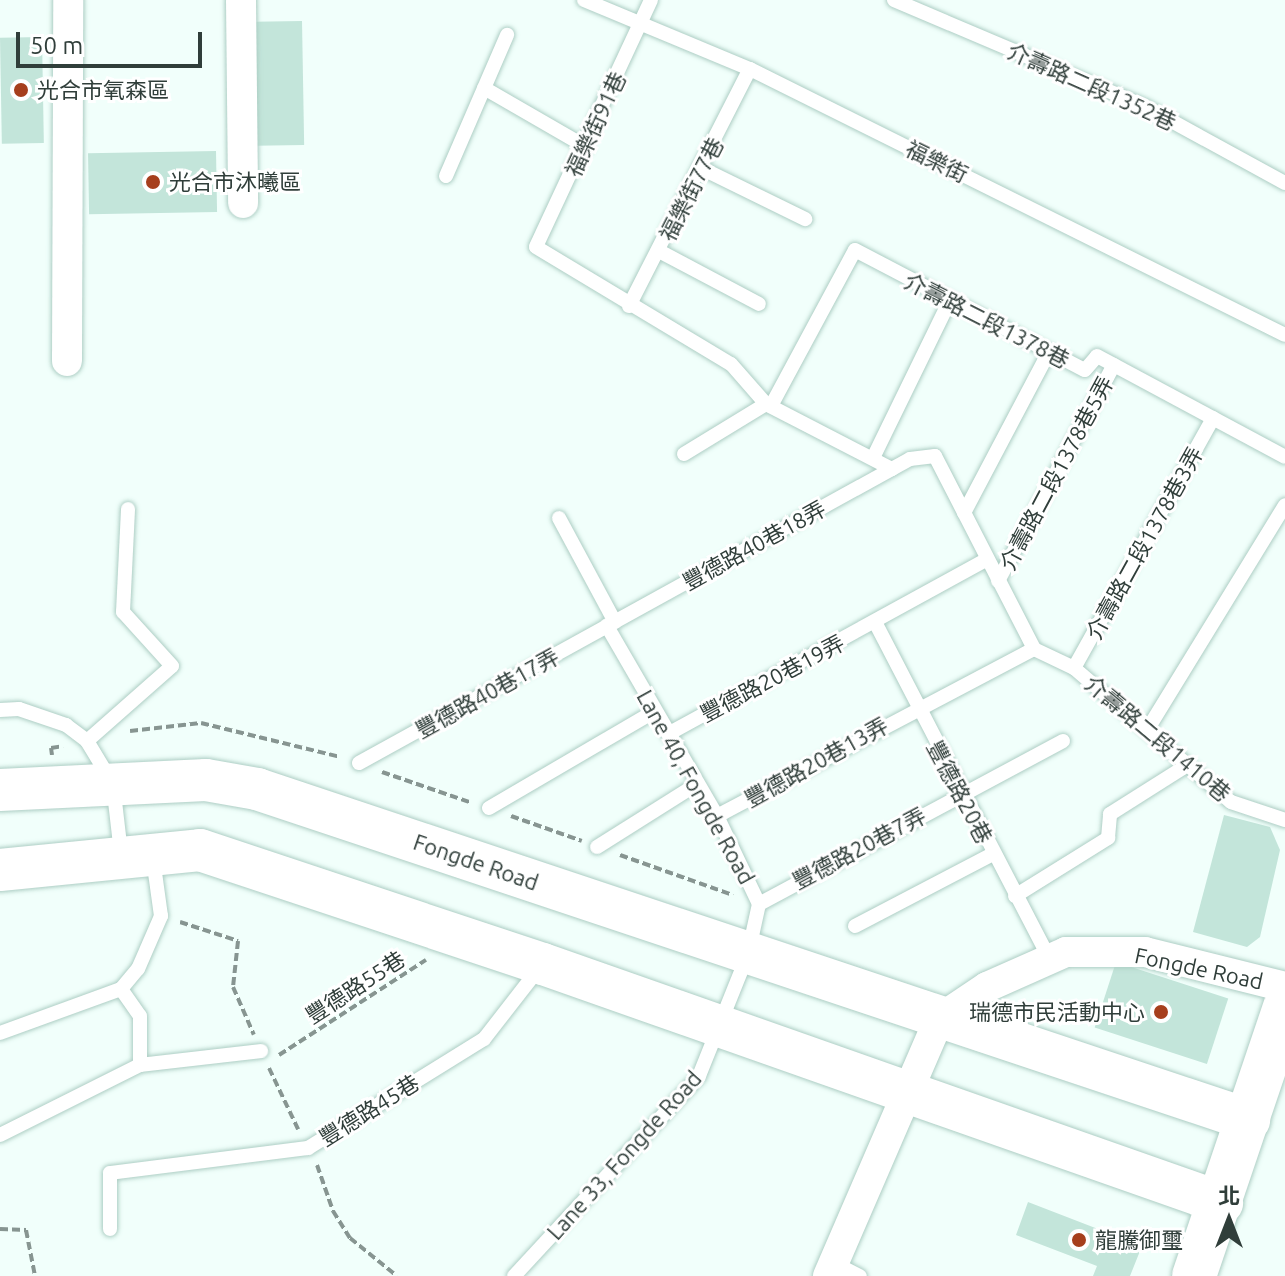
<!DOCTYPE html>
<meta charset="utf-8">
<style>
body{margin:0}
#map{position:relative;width:1285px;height:1276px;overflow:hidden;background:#f1fffb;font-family:Ubuntu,"Noto Sans TC",sans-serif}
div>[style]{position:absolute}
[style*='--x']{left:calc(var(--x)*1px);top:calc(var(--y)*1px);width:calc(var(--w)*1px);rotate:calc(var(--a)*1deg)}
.building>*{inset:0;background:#c3e5da;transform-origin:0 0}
.path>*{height:4px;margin-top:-2px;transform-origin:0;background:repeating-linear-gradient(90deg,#879591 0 8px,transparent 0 12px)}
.roads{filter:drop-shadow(0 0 2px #adcec4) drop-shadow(0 0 2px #adcec4)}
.service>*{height:14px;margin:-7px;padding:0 7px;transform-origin:7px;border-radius:7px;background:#fff}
.minor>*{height:30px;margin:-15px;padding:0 15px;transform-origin:15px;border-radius:15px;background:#fff}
.secondary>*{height:42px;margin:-21px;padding:0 21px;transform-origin:21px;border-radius:21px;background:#fff}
.primary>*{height:44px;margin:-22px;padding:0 22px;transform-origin:22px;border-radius:22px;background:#fff}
.dots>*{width:22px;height:22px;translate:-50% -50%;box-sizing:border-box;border:4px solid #fff;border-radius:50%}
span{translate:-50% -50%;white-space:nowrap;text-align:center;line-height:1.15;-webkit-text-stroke:6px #fff;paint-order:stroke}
.street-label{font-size:22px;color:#303e3a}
.poi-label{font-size:22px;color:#303e3a}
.left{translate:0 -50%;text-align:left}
.right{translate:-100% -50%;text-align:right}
.north{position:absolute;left:1189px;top:1180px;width:80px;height:80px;-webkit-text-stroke:6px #fff;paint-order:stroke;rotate:0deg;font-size:22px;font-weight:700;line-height:32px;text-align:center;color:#303e3a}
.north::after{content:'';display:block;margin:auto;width:28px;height:36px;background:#303e3a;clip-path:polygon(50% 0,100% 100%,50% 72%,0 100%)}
.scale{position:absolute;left:16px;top:32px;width:186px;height:36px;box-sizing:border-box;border:4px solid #303e3a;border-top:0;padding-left:10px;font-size:24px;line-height:28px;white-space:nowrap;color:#303e3a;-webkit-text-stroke:6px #fff;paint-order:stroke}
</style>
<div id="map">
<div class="building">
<div style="left:302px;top:21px;width:124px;height:49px;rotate:89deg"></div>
<div style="left:42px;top:37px;width:106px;height:42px;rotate:89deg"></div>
<div style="left:216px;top:151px;width:61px;height:128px;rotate:89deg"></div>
<div style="clip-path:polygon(1224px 815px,1270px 827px,1280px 850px,1260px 937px,1247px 947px,1193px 932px)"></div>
<div style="left:1116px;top:962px;width:118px;height:69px;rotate:18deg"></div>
<div style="clip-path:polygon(1028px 1202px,1142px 1246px,1130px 1276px,1093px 1276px,1097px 1266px,1016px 1235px)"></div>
</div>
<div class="path">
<div style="--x:130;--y:731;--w:71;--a:-6.4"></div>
<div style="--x:201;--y:723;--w:143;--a:13.7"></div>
<div style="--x:52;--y:755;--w:7;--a:-98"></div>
<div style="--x:51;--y:748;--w:12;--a:-9"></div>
<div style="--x:382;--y:772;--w:95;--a:19"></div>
<div style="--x:511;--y:816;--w:75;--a:19.4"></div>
<div style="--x:620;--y:855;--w:120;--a:19.5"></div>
<div style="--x:180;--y:922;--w:61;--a:18.1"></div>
<div style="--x:238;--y:941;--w:46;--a:96.2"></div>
<div style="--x:233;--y:987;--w:52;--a:66.4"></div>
<div style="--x:279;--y:1055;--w:175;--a:-32.9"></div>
<div style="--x:269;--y:1068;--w:68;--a:64.6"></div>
<div style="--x:317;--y:1165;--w:49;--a:70.8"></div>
<div style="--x:333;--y:1211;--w:32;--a:58"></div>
<div style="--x:350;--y:1238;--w:60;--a:39"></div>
<div style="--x:0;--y:1229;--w:26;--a:2"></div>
<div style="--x:26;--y:1230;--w:47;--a:78.9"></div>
</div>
<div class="roads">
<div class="service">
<div style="--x:584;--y:0;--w:180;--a:22.6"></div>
<div style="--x:750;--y:69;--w:597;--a:26.44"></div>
<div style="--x:651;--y:0;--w:272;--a:115"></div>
<div style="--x:536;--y:247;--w:227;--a:31"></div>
<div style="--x:731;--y:364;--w:53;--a:48.8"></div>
<div style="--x:766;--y:404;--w:142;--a:27.3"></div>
<div style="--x:894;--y:0;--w:274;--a:23"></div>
<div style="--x:1146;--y:107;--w:158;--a:28.7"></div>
<div style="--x:484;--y:88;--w:118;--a:30"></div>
<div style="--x:703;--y:169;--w:114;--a:26.1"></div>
<div style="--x:446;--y:176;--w:154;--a:-66.6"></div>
<div style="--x:659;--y:251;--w:113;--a:27.9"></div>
<div style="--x:629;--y:306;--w:266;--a:-63"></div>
<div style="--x:771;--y:406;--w:177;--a:-61.7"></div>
<div style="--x:855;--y:250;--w:259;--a:27.6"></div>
<div style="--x:1085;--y:370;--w:18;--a:-49"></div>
<div style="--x:1097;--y:356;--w:213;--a:28.2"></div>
<div style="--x:684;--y:454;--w:96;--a:-31.4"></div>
<div style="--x:873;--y:458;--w:174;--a:-64"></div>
<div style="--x:964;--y:513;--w:182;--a:-62.2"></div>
<div style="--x:559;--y:518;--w:118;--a:61.7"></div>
<div style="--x:998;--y:581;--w:245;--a:-61.8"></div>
<div style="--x:875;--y:622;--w:381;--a:62.6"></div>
<div style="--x:1034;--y:649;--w:44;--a:25.4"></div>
<div style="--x:1074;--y:668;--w:206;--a:40.5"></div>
<div style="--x:1231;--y:802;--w:57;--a:18.4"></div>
<div style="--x:1074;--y:668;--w:286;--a:-60.9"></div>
<div style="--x:0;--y:710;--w:19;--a:-3"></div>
<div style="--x:19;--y:709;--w:50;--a:18.8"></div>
<div style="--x:66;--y:725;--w:26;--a:37"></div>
<div style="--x:87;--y:741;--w:50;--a:58.8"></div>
<div style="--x:113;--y:784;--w:69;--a:83.4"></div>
<div style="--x:1149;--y:727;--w:260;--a:-58.5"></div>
<div style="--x:668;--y:734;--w:364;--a:-28.7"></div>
<div style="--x:87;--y:741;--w:113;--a:-41.4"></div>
<div style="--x:172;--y:666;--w:73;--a:-132.2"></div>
<div style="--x:123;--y:612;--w:103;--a:-87.2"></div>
<div style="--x:359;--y:763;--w:629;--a:-28.89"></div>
<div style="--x:910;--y:459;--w:25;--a:-7"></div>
<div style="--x:935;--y:456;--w:217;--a:62.8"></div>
<div style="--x:489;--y:808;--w:192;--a:-30.3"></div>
<div style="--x:717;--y:816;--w:358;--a:-27.8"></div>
<div style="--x:597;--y:847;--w:118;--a:-32.2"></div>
<div style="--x:1015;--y:896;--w:110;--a:-31.9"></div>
<div style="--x:1108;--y:838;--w:24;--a:-85"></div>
<div style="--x:1110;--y:814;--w:90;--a:-32.3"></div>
<div style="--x:759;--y:904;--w:345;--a:-28.2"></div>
<div style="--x:855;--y:926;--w:156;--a:-27.6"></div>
<div style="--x:121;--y:989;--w:33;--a:55"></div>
<div style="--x:140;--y:1016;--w:49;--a:90"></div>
<div style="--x:0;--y:1033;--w:129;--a:-20"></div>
<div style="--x:121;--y:989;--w:26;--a:-50"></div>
<div style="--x:138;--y:969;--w:58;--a:-66.5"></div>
<div style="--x:161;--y:916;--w:59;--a:-97.9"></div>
<div style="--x:0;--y:1135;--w:157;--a:-26.6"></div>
<div style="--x:140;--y:1065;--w:122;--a:-6.6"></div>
<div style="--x:110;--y:1229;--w:56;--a:-90"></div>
<div style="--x:110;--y:1173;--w:200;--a:-7.2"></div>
<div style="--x:308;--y:1148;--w:207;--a:-31.8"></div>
<div style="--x:484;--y:1039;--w:91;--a:-52.1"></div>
<div style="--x:834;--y:1263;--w:29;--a:27"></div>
<div style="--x:514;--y:1276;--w:272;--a:-47.2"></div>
<div style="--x:699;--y:1076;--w:131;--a:-68.1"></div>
<div style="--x:748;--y:954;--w:51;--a:-77.6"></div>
<div style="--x:759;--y:904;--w:98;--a:-115.5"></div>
<div style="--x:717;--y:816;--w:220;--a:-120.1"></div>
</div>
<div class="minor">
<div style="--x:241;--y:0;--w:203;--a:89.4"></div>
<div style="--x:67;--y:361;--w:361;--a:-89.8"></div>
<div style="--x:828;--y:1276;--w:280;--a:-66.6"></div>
<div style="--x:939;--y:1019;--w:58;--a:-33.7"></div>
<div style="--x:987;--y:987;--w:86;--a:-23.9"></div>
<div style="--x:1066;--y:952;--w:79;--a:0"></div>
<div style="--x:1145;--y:952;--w:144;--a:14"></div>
</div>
<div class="secondary">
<div style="--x:0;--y:790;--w:206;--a:-2.8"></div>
<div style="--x:206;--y:780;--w:52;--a:10"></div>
<div style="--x:257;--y:789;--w:1046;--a:18.45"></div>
<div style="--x:0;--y:870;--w:201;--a:-5.7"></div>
<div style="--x:200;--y:850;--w:361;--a:18.4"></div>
<div style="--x:543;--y:964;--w:720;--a:19.39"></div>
</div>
<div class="primary">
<div style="--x:1194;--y:1276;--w:284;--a:-71.3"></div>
</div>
</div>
<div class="dots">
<div style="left:21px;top:90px;background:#a63f1d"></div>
<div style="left:153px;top:182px;background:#a63f1d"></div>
<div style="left:1161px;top:1012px;background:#a63f1d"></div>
<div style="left:1079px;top:1240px;background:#a63f1d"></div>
</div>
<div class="street-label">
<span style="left:1092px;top:86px;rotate:24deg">介壽路二段1352巷</span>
<span style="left:595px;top:124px;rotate:-65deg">福樂街91巷</span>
<span style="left:937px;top:161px;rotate:26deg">福樂街</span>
<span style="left:691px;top:189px;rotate:-63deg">福樂街77巷</span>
<span style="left:987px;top:320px;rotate:27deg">介壽路二段1378巷</span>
<span style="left:1056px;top:473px;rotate:-62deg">介壽路二段1378巷5弄</span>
<span style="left:1144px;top:543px;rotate:-61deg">介壽路二段1378巷3弄</span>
<span style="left:754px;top:545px;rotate:-29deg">豐德路40巷18弄</span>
<span style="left:772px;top:678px;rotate:-28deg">豐德路20巷19弄</span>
<span style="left:487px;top:693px;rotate:-29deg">豐德路40巷17弄</span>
<span style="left:1158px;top:738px;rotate:40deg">介壽路二段1410巷</span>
<span style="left:816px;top:762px;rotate:-29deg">豐德路20巷13弄</span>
<span style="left:696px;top:787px;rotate:61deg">Lane 40, Fongde Road</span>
<span style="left:960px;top:792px;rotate:62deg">豐德路20巷</span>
<span style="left:859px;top:848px;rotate:-28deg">豐德路20巷7弄</span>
<span style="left:476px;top:862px;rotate:19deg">Fongde Road</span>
<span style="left:1199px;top:968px;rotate:12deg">Fongde Road</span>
<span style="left:355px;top:987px;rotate:-33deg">豐德路55巷</span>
<span style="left:369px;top:1110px;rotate:-32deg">豐德路45巷</span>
<span style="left:624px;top:1155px;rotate:-48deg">Lane 33, Fongde Road</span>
</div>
<div class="poi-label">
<span class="left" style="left:37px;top:90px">光合市氧森區</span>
<span class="left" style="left:169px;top:182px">光合市沐曦區</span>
<span class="right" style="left:1145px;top:1012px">瑞德市民活動中心</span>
<span class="left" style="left:1095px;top:1240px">龍騰御璽</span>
</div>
<div class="north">北</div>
<div class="scale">50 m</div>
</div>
